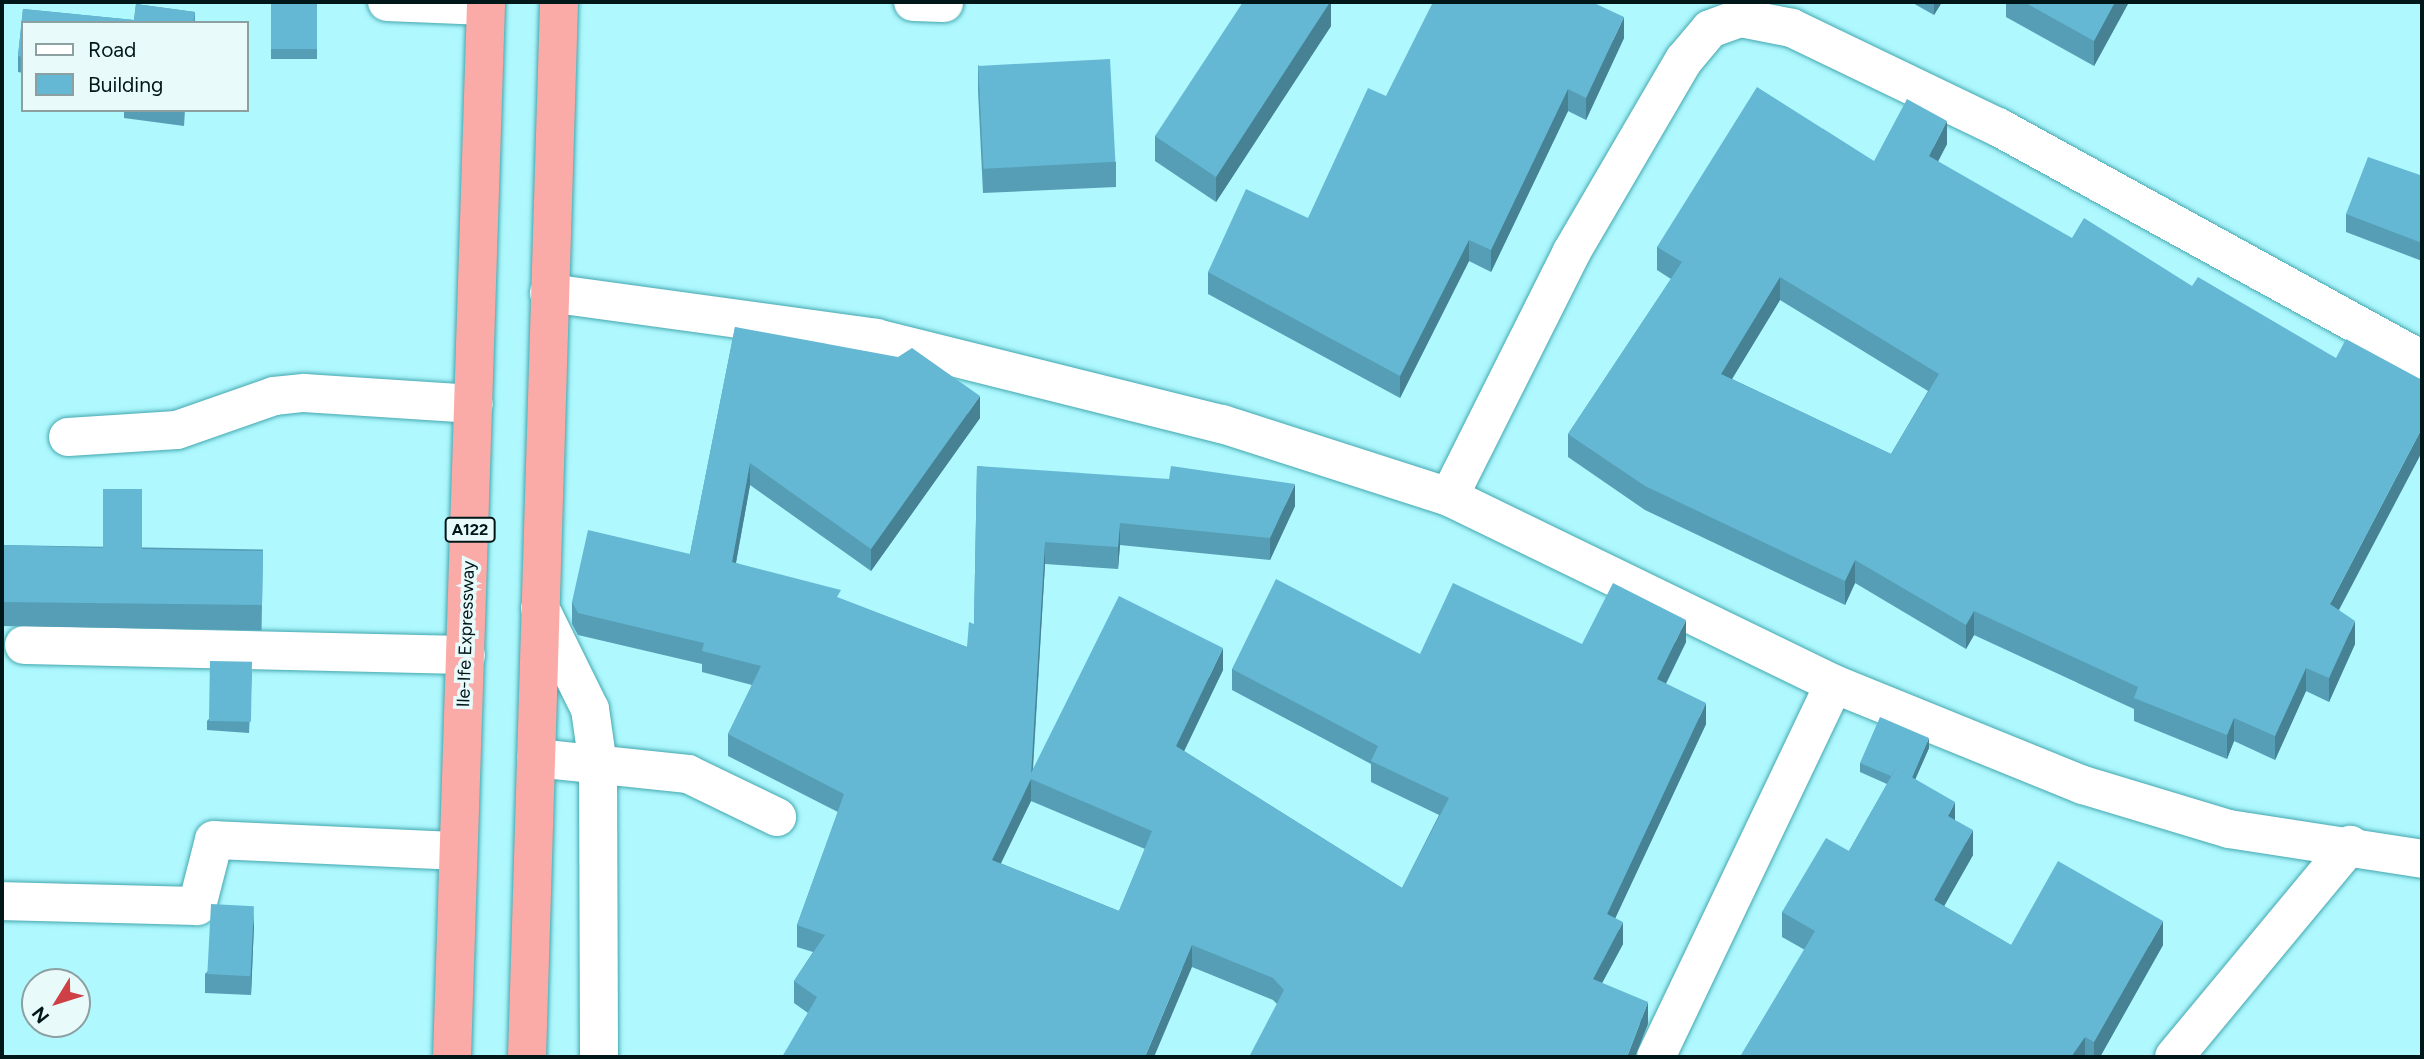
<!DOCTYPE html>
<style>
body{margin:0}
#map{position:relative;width:2424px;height:1059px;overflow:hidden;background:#aef8fe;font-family:Figtree,sans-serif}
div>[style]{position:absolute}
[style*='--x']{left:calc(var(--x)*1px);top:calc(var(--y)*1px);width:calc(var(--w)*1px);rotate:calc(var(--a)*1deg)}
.roads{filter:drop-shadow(0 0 2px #44a7af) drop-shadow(0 0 2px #44a7af)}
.minor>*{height:38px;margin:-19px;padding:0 19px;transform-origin:19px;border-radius:19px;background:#fff}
.highway>*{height:38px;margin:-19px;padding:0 19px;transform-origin:19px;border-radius:19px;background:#fbaba7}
.wall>*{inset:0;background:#569eb6;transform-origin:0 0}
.shaded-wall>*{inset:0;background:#468194}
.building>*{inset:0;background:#64b8d4;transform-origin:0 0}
span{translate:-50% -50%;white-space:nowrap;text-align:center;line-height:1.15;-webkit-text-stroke:7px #e9fafb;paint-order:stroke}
.shield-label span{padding:2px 5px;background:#e9fafb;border:2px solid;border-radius:5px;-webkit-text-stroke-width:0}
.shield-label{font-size:16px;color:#00171a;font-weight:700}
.street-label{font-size:18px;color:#00171a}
.frame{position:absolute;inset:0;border:4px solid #00171a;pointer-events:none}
.legend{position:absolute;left:21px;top:21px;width:228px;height:91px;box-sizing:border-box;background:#e9fafb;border:2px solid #8c9fa1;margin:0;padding:9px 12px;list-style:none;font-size:21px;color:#00171a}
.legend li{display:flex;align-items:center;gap:14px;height:35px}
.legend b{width:35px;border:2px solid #8c9fa1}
.north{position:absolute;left:21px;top:968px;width:70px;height:70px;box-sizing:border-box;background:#e9fafb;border:2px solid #8c9fa1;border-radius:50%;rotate:232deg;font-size:19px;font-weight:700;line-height:28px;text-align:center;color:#00171a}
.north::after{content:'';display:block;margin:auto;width:24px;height:32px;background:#cf3f46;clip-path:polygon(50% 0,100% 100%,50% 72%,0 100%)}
</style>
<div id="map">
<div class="roads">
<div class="minor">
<div style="--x:387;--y:2;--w:98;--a:2.3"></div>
<div style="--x:913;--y:2;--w:31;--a:2"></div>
<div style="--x:549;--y:293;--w:330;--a:7.8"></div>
<div style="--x:876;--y:338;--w:357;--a:14"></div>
<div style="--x:1222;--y:424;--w:238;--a:17.8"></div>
<div style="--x:1449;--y:497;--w:428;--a:25.9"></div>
<div style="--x:1834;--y:684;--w:269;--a:22.1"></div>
<div style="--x:2083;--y:785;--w:152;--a:16.8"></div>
<div style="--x:2229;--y:829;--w:195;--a:8.8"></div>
<div style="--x:68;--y:437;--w:109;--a:-3.7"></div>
<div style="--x:177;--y:430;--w:103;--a:-19.3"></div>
<div style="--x:274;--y:396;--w:30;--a:-6"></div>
<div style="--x:304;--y:393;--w:170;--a:3.7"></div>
<div style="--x:1449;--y:497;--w:273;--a:-63.4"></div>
<div style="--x:1571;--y:253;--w:224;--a:-59.7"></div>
<div style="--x:1684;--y:60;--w:40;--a:-50"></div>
<div style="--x:1710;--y:29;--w:33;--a:-20"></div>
<div style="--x:1741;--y:18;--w:52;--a:11.1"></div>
<div style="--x:1792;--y:28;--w:229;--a:25.7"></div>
<div style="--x:1998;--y:127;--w:484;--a:28.8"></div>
<div style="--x:540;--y:608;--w:113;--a:63.7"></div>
<div style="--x:590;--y:709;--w:57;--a:81.9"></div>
<div style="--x:598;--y:765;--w:292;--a:89.8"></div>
<div style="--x:24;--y:645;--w:442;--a:1.3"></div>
<div style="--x:536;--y:758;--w:153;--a:6"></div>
<div style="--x:688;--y:774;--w:99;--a:25.8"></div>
<div style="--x:2;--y:901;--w:195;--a:1.5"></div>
<div style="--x:197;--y:906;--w:68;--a:-75.6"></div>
<div style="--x:214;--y:840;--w:243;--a:2.6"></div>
<div style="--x:1656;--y:1057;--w:413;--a:-64.5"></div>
<div style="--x:2174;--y:1057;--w:276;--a:-50.3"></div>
</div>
<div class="highway">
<div style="--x:452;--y:1057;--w:1056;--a:-88.15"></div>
<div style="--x:527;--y:1057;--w:1055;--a:-88.26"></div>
</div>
</div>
<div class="wall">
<div style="left:271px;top:2px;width:46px;height:57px"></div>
<div style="clip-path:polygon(1331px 2px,1331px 26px,1216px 202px,1155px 161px,1155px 136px)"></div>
<div style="clip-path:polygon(1911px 2px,1942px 2px,1934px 15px)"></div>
<div style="clip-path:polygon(2006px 2px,2129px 2px,2094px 66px,2006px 17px)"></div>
<div style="clip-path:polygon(136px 4px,195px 12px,195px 23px,23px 23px,23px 73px,18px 72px,18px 56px,23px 9px,134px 20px)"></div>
<div style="clip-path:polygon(1624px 38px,1586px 120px,1568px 111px,1491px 272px,1469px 261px,1400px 398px,1208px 294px,1208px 272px,1308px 218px,1386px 96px)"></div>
<div style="clip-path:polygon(978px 65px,1116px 162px,1116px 187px,983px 193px,978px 91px)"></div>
<div style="clip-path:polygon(124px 110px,185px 110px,184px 126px,124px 118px)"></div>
<div style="clip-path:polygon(evenodd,1947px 144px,1938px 161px,2339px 610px,2355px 644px,2329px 702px,2306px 691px,2275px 760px,2234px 741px,2227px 759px,2134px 721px,2134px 709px,1974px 635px,1966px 649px,1855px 583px,1845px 605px,1645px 510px,1568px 457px,1568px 434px,1671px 279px,1657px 270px,1657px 247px,1874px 161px,1947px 144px,1780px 300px,1928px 391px,1891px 454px,1732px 379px,1780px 300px)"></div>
<div style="clip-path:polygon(2422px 169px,2422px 261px,2346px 232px,2346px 214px,2420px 175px)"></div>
<div style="clip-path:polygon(evenodd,735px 327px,980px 418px,871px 571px,750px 485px,736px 563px,841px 599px,967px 647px,974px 624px,977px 466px,1295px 506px,1270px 560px,1120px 545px,1118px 569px,1045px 564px,1033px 770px,1223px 670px,1184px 751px,1402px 888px,1439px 815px,1371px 782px,1371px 764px,1232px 690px,1232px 669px,1420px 654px,1582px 644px,1686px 642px,1666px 684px,1706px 724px,1615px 918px,1623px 944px,1602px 983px,1648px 1024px,1277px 1004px,1273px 1000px,1192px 967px,808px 1013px,794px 1003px,794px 981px,813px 952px,797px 947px,797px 925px,838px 812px,728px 756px,728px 734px,752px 685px,702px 672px,702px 664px,578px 635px,572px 624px,572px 602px,690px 554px,735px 327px,1031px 801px,1145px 849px,1119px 911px,1000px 863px,1031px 801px)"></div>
<div style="left:2px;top:545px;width:261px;height:81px;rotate:1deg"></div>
<div style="clip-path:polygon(252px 672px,249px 733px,207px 730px,207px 721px)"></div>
<div style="clip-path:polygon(1929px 748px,1915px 780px,1955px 820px,1973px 855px,1944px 906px,2011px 945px,2163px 945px,2100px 1057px,1740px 1057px,1805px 950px,1782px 937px,1782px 912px,1849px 851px,1887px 784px,1860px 772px,1860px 763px)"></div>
<div style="clip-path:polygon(254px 924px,251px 995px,205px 993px,205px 974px)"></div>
</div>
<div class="shaded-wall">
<div style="clip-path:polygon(1330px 2px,1331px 2px,1331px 26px,1216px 202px,1216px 177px)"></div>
<div style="clip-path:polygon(1934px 2px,1942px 2px,1934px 15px)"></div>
<div style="clip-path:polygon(2115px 2px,2129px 2px,2094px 66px,2094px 41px)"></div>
<div style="clip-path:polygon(1624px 17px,1624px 38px,1586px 120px,1586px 98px)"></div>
<div style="clip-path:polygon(1568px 89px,1568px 111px,1491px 272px,1491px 250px)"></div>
<div style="clip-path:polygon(1947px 121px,1947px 144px,1929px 179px,1929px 156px)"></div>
<div style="clip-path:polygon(1469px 240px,1469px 261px,1400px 398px,1400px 376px)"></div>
<div style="clip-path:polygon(1780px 277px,1780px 300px,1721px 397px,1721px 374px)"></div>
<div style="clip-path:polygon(980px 396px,980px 418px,871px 571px,871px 549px)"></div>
<div style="clip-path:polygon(2422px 428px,2422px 452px,2330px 627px,2330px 604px)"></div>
<div style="clip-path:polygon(750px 463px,750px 485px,732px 584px,732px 562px)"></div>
<div style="clip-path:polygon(1295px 484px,1295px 506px,1270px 560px,1270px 538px)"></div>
<div style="clip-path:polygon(1120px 523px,1120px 545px,1118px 569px,1118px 547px)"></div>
<div style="clip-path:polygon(1045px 542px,1045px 564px,1032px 779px,1031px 779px)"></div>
<div style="clip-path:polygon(1855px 560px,1855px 583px,1845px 605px,1845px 581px)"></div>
<div style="clip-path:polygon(1974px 611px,1974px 635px,1966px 649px,1966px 625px)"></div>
<div style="clip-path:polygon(1686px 620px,1686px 642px,1657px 701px,1657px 679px)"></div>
<div style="clip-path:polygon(2355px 621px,2355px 644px,2329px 702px,2329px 678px)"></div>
<div style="clip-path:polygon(1223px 648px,1223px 670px,1176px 768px,1176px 746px)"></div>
<div style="clip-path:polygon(2306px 668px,2306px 691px,2275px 760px,2275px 736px)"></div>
<div style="clip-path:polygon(1706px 703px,1706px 724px,1607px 936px,1607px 914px)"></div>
<div style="clip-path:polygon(2234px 718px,2234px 741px,2227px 759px,2227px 735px)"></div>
<div style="clip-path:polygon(1929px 738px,1929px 748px,1909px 793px,1909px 783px)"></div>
<div style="clip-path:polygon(1031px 779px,1031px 801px,992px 882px,992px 860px)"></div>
<div style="clip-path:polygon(1955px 802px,1955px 827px,1948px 816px)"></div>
<div style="clip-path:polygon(1973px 830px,1973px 855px,1934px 924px,1934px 900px)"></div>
<div style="clip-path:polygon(254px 906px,254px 924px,251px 995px,251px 976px)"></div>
<div style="clip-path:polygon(2163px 921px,2163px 945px,2100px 1057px,2094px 1057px,2094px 1042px)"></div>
<div style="clip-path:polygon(1623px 922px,1623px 944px,1593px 1000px,1593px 979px)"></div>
<div style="clip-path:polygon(1192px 945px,1192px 967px,1154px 1057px,1145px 1057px)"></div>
<div style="clip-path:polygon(1648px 1002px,1648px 1024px,1635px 1057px,1627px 1057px)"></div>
<div style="clip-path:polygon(2085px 1037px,2085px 1057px,2071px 1057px)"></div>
</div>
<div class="building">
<div style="left:271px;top:2px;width:46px;height:47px"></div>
<div style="clip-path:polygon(1243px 2px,1330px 2px,1216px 177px,1155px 136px)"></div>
<div style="clip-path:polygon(1433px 2px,1592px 2px,1624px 17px,1586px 98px,1568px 89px,1491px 250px,1469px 240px,1400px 376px,1208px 272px,1246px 189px,1308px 218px,1368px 88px,1386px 96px)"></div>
<div style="clip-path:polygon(2024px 2px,2115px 2px,2094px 41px)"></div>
<div style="clip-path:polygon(136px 4px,195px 12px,193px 23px,23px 23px,23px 57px,18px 56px,23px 9px,134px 20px)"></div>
<div style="left:1110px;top:59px;width:103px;height:132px;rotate:87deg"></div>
<div style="clip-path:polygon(evenodd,1757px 87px,1874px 161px,1907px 99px,1947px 121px,1929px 156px,2072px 238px,2084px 218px,2192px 286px,2198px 277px,2336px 358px,2346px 339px,2422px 380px,2422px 428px,2330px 604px,2355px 621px,2329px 678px,2306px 668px,2275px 736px,2234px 718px,2227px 735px,2134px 698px,2138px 687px,1974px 611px,1966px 625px,1855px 560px,1845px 581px,1645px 486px,1568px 434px,1682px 262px,1657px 247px,1757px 87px,1780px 277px,1939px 374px,1891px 454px,1721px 374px,1780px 277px)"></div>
<div style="clip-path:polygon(2368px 157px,2420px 175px,2422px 169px,2422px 243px,2346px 214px)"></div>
<div style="clip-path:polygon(evenodd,735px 327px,898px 357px,912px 348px,980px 396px,871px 549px,750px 463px,732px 562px,841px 590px,837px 597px,967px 647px,969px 622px,974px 624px,977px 466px,1169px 479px,1171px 466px,1295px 484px,1270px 538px,1120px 523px,1118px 547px,1045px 542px,1031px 773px,1119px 596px,1223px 648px,1176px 746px,1402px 888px,1449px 798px,1371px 761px,1378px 746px,1232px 669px,1276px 579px,1420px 654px,1453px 583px,1582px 644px,1613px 583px,1686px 620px,1657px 679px,1706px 703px,1607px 914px,1623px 922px,1593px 979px,1648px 1002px,1627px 1057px,1249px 1057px,1284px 990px,1273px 978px,1192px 945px,1145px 1057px,782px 1057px,817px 997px,794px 981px,825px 935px,797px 925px,844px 794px,728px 734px,761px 666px,702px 651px,704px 643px,578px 613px,572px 602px,588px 530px,690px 554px,735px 327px,1031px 779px,1152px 831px,1119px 911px,992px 860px,1031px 779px)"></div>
<div style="clip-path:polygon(103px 489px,142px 489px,142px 549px,263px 551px,262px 605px,2px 602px,2px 545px,103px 548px)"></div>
<div style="left:210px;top:661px;width:42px;height:60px;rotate:1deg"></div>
<div style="clip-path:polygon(1880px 717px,1929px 738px,1912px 778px,1896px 768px,1891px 776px,1860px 763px)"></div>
<div style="clip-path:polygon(1896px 768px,1955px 802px,1948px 816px,1973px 830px,1934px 900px,2011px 945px,2058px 861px,2163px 921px,2094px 1042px,2085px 1037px,2071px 1057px,1740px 1057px,1815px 931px,1782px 912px,1826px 838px,1849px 851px)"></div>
<div style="left:211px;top:904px;width:43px;height:70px;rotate:3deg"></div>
</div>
<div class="shield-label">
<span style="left:470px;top:530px">A122</span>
</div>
<div class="street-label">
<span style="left:466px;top:634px;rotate:-88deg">Ile-Ife Expressway</span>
</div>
<div class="frame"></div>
<ul class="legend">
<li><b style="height:9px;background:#fff"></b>Road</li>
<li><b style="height:19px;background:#64b8d4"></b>Building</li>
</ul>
<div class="north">N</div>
</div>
